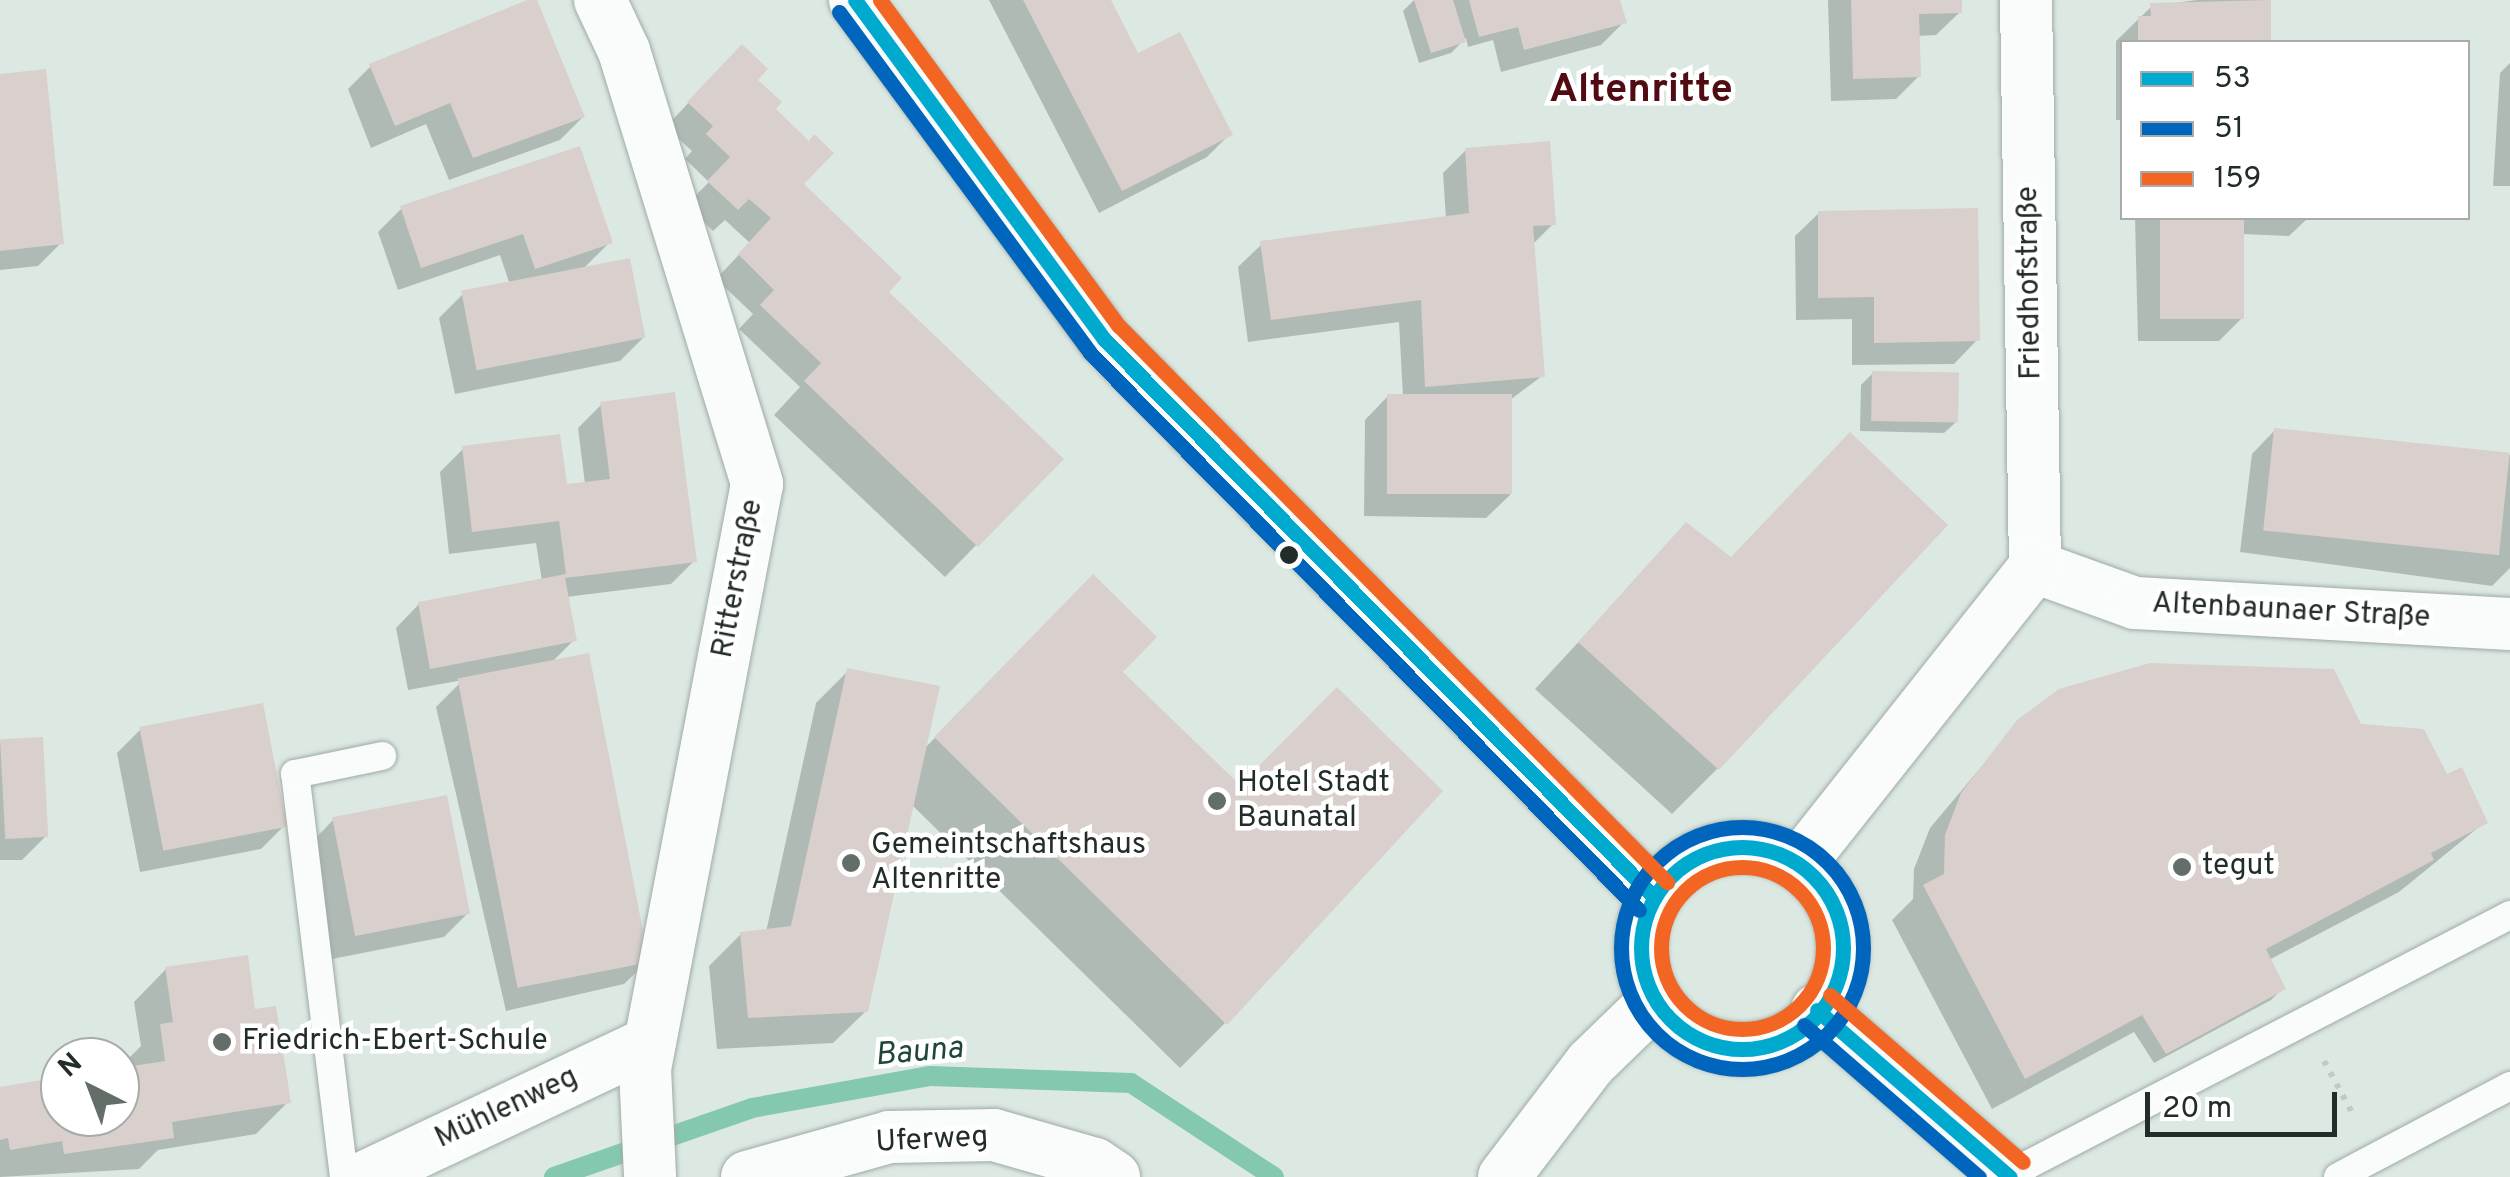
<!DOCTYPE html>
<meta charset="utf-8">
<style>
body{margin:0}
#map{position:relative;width:2510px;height:1177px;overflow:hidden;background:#dce9e3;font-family:Overpass,sans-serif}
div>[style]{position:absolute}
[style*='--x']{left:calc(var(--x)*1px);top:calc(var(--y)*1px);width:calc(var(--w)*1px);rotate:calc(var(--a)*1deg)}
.shadow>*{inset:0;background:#0003}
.stream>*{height:20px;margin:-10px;padding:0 10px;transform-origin:10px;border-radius:10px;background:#84c8af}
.building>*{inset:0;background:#d9cfcc;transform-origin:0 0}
.path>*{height:6px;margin-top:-3px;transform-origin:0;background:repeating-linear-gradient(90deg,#c4c8c6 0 5px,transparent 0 13px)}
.roads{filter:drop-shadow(0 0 2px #a0aaa5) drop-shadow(0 0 2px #a0aaa5)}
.lane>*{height:28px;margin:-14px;padding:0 14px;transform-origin:14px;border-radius:14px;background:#fafcfb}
.street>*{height:52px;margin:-26px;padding:0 26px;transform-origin:26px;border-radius:26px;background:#fafcfb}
.street>.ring{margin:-26px;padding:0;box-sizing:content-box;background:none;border:52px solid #fafcfb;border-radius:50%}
.bus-1>*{height:15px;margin:-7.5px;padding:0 7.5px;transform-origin:7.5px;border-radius:7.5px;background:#00a9ce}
.bus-1>.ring{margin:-7.5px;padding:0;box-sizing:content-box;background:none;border:15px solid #00a9ce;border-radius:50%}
.bus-2>*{height:15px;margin:-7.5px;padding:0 7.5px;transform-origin:7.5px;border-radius:7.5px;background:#0065bd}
.bus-2>.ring{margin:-7.5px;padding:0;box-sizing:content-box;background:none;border:15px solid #0065bd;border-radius:50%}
.bus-3>*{height:15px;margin:-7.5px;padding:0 7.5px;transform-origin:7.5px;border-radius:7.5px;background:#f26522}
.bus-3>.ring{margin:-7.5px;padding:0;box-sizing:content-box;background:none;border:15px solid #f26522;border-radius:50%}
.dots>*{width:28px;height:28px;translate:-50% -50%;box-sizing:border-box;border:5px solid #fff;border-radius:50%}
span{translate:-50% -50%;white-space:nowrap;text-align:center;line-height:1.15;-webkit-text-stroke:9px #fff;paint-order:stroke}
.street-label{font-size:30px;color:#222c28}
.poi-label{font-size:30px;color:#222c28}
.left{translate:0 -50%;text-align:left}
.water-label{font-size:32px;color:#1e4738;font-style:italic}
.district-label{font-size:40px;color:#510b13;font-weight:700}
.legend{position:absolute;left:2120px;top:40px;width:350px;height:180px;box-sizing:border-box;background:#fff;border:2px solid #a7aba9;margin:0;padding:12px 18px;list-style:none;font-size:30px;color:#222c28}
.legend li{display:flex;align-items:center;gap:20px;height:50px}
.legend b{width:50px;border:2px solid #a7aba9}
.north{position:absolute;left:40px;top:1037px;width:100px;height:100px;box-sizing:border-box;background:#fff;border:2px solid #a7aba9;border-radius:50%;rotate:318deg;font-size:28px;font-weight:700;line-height:40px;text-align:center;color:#222c28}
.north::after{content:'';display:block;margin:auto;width:35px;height:45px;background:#636e69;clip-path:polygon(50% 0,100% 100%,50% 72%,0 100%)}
.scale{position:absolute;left:2145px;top:1092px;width:192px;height:45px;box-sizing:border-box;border:5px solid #222c28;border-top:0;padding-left:12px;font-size:30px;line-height:35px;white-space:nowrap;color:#222c28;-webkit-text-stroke:8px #fff;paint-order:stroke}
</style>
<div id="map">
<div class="shadow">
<div style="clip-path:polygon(534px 0,583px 117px,560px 140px,449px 180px,426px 124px,371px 148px,348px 89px,371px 66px)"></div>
<div style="clip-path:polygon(989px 0,1108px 0,1137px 57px,1230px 134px,1207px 157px,1099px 213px)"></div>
<div style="clip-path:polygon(1414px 0,1618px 0,1624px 22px,1601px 45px,1501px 72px,1493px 40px,1468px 47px,1466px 38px,1451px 53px,1419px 63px,1403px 11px)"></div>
<div style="clip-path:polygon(1828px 0,1959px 0,1960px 12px,1936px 35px,1917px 36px,1919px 76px,1896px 99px,1831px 101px)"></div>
<div style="clip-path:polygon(2197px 0,2267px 0,2268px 42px,2122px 42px,2122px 120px,2116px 120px,2116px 41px,2152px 6px)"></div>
<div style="clip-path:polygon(2510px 63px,2510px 186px,2493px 186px,2500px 73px)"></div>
<div style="clip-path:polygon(719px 70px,755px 80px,800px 184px,885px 293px,1060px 459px,945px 577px,774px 415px,800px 387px,739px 329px,753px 314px,716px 279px,750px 243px,725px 220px,713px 231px,686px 205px,709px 182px,685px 159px,692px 151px,666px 127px)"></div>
<div style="clip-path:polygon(0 76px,61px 243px,38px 266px,0 270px)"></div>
<div style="clip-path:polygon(1466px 150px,1553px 224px,1532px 245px,1542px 376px,1510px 400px,1510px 495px,1486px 518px,1364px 516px,1365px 420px,1388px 396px,1403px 397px,1399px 322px,1248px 342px,1238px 267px,1262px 244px,1446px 219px,1443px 173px)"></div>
<div style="clip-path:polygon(401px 209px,610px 242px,582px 270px,643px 338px,620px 361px,455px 394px,439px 318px,462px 295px,510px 285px,500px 255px,398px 290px,378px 232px)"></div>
<div style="clip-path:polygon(1819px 213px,1977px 340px,1954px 364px,1852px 365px,1852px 319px,1796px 320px,1795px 236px)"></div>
<div style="clip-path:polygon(2135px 218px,2308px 218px,2289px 236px,2242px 234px,2242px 318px,2219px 341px,2138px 341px)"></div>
<div style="clip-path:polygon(1873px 373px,1956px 422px,1944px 433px,1860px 431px,1861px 385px)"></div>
<div style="clip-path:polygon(601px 405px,694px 561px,671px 584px,566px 597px,574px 640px,550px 664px,648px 961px,624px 984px,506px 1011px,436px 707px,463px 680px,408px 690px,396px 628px,419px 604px,542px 581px,536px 543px,449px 554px,440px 472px,463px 449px,565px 487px,585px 484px,578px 428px)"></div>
<div style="clip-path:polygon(2275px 430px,2510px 455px,2510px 568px,2492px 586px,2240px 552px,2252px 454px)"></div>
<div style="clip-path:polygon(1687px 525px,1730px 559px,1718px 768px,1672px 814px,1535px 689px)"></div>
<div style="clip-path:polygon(1047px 623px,1225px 1023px,1180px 1068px,911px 804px,866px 1011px,833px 1043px,717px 1049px,709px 966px,741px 934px,766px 932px,816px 703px,848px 671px,923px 750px)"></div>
<div style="clip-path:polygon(2019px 722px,2359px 726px,2445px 777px,2485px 822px,2399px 892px,2269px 960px,2283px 988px,2271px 1000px,2154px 1063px,2134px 1032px,1992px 1109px,1892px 920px,1913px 899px,1914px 869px,1930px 828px)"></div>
<div style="clip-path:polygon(140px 730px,284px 826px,261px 849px,140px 872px,117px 753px)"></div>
<div style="clip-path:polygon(0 741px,46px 836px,22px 860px,0 860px)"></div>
<div style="clip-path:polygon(333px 820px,467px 914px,444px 937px,332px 959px,310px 844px)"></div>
<div style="clip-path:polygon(166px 969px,253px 1012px,288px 1102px,256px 1134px,158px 1150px,139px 1169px,0 1177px,0 1089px,60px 1080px,60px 1117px,120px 1117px,120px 1070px,130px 1069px,129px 1058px,141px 1046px,134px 1002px)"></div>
</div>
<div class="stream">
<div style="--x:554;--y:1177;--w:210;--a:-19.2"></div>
<div style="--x:752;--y:1108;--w:181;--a:-10.2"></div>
<div style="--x:930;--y:1076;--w:201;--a:2"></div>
<div style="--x:1131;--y:1083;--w:171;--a:33.3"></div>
</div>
<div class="building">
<div style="clip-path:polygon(527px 0,537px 0,585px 117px,473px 158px,450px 103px,395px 126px,369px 64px)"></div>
<div style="clip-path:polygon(1023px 0,1111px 0,1138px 53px,1180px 32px,1233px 135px,1122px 191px)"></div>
<div style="clip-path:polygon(1414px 0,1453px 0,1466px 42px,1431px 53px)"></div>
<div style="clip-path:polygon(1469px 0,1620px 0,1627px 23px,1524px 50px,1518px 27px,1479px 37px)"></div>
<div style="clip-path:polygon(1851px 0,1962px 0,1962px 13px,1919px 14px,1921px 77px,1853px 79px)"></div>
<div style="clip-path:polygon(2271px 0,2271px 42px,2138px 42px,2138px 16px,2151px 16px,2150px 3px)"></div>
<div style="clip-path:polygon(742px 44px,768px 69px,758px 80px,782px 102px,776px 109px,809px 141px,814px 134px,834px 153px,804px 184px,902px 278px,889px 292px,1064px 459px,978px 547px,804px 381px,821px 363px,760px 305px,774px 290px,738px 254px,771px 218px,749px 199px,738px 210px,707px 181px,730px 157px,706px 134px,713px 126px,687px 102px)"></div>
<div style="clip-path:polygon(46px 69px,64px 244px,0 251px,0 74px)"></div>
<div style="clip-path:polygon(1550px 141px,1556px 225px,1533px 226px,1545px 377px,1425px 387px,1421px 300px,1271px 320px,1260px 241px,1469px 213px,1465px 148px)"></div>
<div style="clip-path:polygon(580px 146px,613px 243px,535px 269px,523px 234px,421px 268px,400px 206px)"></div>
<div style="clip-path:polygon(1978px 208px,1980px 341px,1874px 343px,1874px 297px,1818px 298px,1818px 211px)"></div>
<div style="left:2160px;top:218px;width:84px;height:101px"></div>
<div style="left:630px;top:258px;width:81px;height:172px;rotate:79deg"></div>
<div style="left:1872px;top:371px;width:87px;height:50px;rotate:1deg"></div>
<div style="clip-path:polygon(675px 392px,697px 562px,565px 578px,577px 641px,430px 669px,418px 602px,566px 574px,559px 521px,472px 532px,462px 446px,560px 434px,567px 484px,610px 479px,600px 402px)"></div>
<div style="left:1387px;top:394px;width:125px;height:100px"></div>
<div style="left:2274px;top:428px;width:237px;height:103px;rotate:6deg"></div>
<div style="clip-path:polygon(1850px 432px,1948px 525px,1719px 770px,1578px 642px,1686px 522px,1731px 557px)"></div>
<div style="clip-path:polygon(1093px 574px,1157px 637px,1123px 672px,1240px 785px,1337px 687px,1443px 791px,1227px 1025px,934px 737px)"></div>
<div style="left:589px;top:653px;width:315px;height:134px;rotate:79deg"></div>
<div style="clip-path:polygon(2150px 663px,2334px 669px,2361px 724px,2424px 729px,2447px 774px,2462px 767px,2488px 823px,2431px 853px,2434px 860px,2266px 949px,2286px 989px,2166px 1054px,2142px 1015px,2025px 1079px,1923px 885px,1944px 874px,1945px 835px,1961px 793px,2017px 720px,2059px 689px)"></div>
<div style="clip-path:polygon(847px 668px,940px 686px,868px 1012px,748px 1018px,740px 932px,791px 926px)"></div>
<div style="left:263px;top:703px;width:126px;height:126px;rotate:79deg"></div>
<div style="left:43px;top:737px;width:100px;height:43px;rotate:87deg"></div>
<div style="left:447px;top:795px;width:121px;height:117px;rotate:79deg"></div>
<div style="clip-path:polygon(248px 955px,255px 1009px,276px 1006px,291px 1103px,172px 1122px,174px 1138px,64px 1154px,62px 1141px,10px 1150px,8px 1138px,0 1140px,0 1087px,60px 1077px,60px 1117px,120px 1117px,120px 1068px,165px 1061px,160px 1024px,173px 1022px,165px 967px)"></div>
</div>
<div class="path">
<div style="--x:2324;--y:1061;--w:63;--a:61.4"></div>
</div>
<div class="roads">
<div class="lane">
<div style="--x:2008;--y:1175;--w:565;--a:-27.38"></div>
<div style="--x:344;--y:1177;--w:406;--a:-96.9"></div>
<div style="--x:295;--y:774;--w:89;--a:-11.7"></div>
<div style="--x:2338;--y:1177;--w:195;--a:-27.9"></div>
</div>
<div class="street">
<div style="--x:600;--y:0;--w:56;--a:64.8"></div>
<div style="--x:624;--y:51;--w:453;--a:72.9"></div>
<div style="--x:757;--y:484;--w:596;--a:100.84"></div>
<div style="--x:645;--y:1069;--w:108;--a:87.3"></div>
<div style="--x:855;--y:0;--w:421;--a:53.7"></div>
<div style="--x:1104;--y:339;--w:782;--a:45.41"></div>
<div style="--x:2026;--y:0;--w:567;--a:89.09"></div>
<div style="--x:2035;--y:567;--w:106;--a:19.8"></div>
<div style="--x:2135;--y:603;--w:376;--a:3.2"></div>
<div class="ring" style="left:1641px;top:847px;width:150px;height:150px"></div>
<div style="--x:1801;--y:862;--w:377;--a:-51.6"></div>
<div style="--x:1817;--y:1010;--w:255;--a:40.9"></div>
<div style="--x:365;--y:1177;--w:315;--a:-25.3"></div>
<div style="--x:747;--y:1177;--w:148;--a:-15.7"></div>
<div style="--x:889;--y:1137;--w:105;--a:-1.1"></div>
<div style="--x:994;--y:1135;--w:105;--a:16"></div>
<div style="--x:1095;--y:1164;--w:23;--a:34"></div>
<div style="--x:1504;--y:1177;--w:143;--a:-52.7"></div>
<div style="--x:1591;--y:1063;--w:88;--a:-44.1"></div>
</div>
</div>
<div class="bus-1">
<div style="--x:855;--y:0;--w:421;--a:53.7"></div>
<div style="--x:1104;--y:339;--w:782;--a:45.41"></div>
<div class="ring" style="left:1641px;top:847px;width:187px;height:187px"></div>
<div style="--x:1817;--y:1010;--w:255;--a:40.9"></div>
</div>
<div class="bus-2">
<div style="--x:839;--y:12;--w:423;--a:53.6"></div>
<div style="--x:1090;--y:353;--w:782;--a:45.41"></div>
<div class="ring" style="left:1621px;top:827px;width:227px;height:227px"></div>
<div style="--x:1804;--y:1025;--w:232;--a:41"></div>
</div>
<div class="bus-3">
<div style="--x:880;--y:0;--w:404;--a:53.8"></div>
<div style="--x:1119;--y:326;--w:781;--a:45.42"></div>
<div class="ring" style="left:1661px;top:867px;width:147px;height:147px"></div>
<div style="--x:1830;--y:995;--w:255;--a:40.9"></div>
</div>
<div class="dots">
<div style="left:1289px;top:555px;background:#222c28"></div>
<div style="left:1217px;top:801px;background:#636e69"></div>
<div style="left:851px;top:863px;background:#636e69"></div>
<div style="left:2182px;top:867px;background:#636e69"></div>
<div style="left:222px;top:1042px;background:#636e69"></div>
</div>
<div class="street-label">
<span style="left:2031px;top:283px;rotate:-91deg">Friedhofstraße</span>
<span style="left:739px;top:579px;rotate:-79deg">Ritterstraße</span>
<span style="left:2291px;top:612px;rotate:3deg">Altenbaunaer Straße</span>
<span style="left:507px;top:1109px;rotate:-25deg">Mühlenweg</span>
<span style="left:932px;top:1141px;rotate:-3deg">Uferweg</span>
</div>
<div class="poi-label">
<span class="left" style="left:1237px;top:801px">Hotel Stadt<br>Baunatal</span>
<span class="left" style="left:871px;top:863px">Gemeintschaftshaus<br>Altenritte</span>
<span class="left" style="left:2202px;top:867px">tegut</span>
<span class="left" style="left:242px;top:1042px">Friedrich-Ebert-Schule</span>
</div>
<div class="water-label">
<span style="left:919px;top:1053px;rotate:-5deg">Bauna</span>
</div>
<div class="district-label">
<span style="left:1641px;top:91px">Altenritte</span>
</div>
<ul class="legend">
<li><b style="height:12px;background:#00a9ce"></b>53</li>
<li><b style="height:12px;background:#0065bd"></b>51</li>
<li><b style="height:12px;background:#f26522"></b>159</li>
</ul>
<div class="north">N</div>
<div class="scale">20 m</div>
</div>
